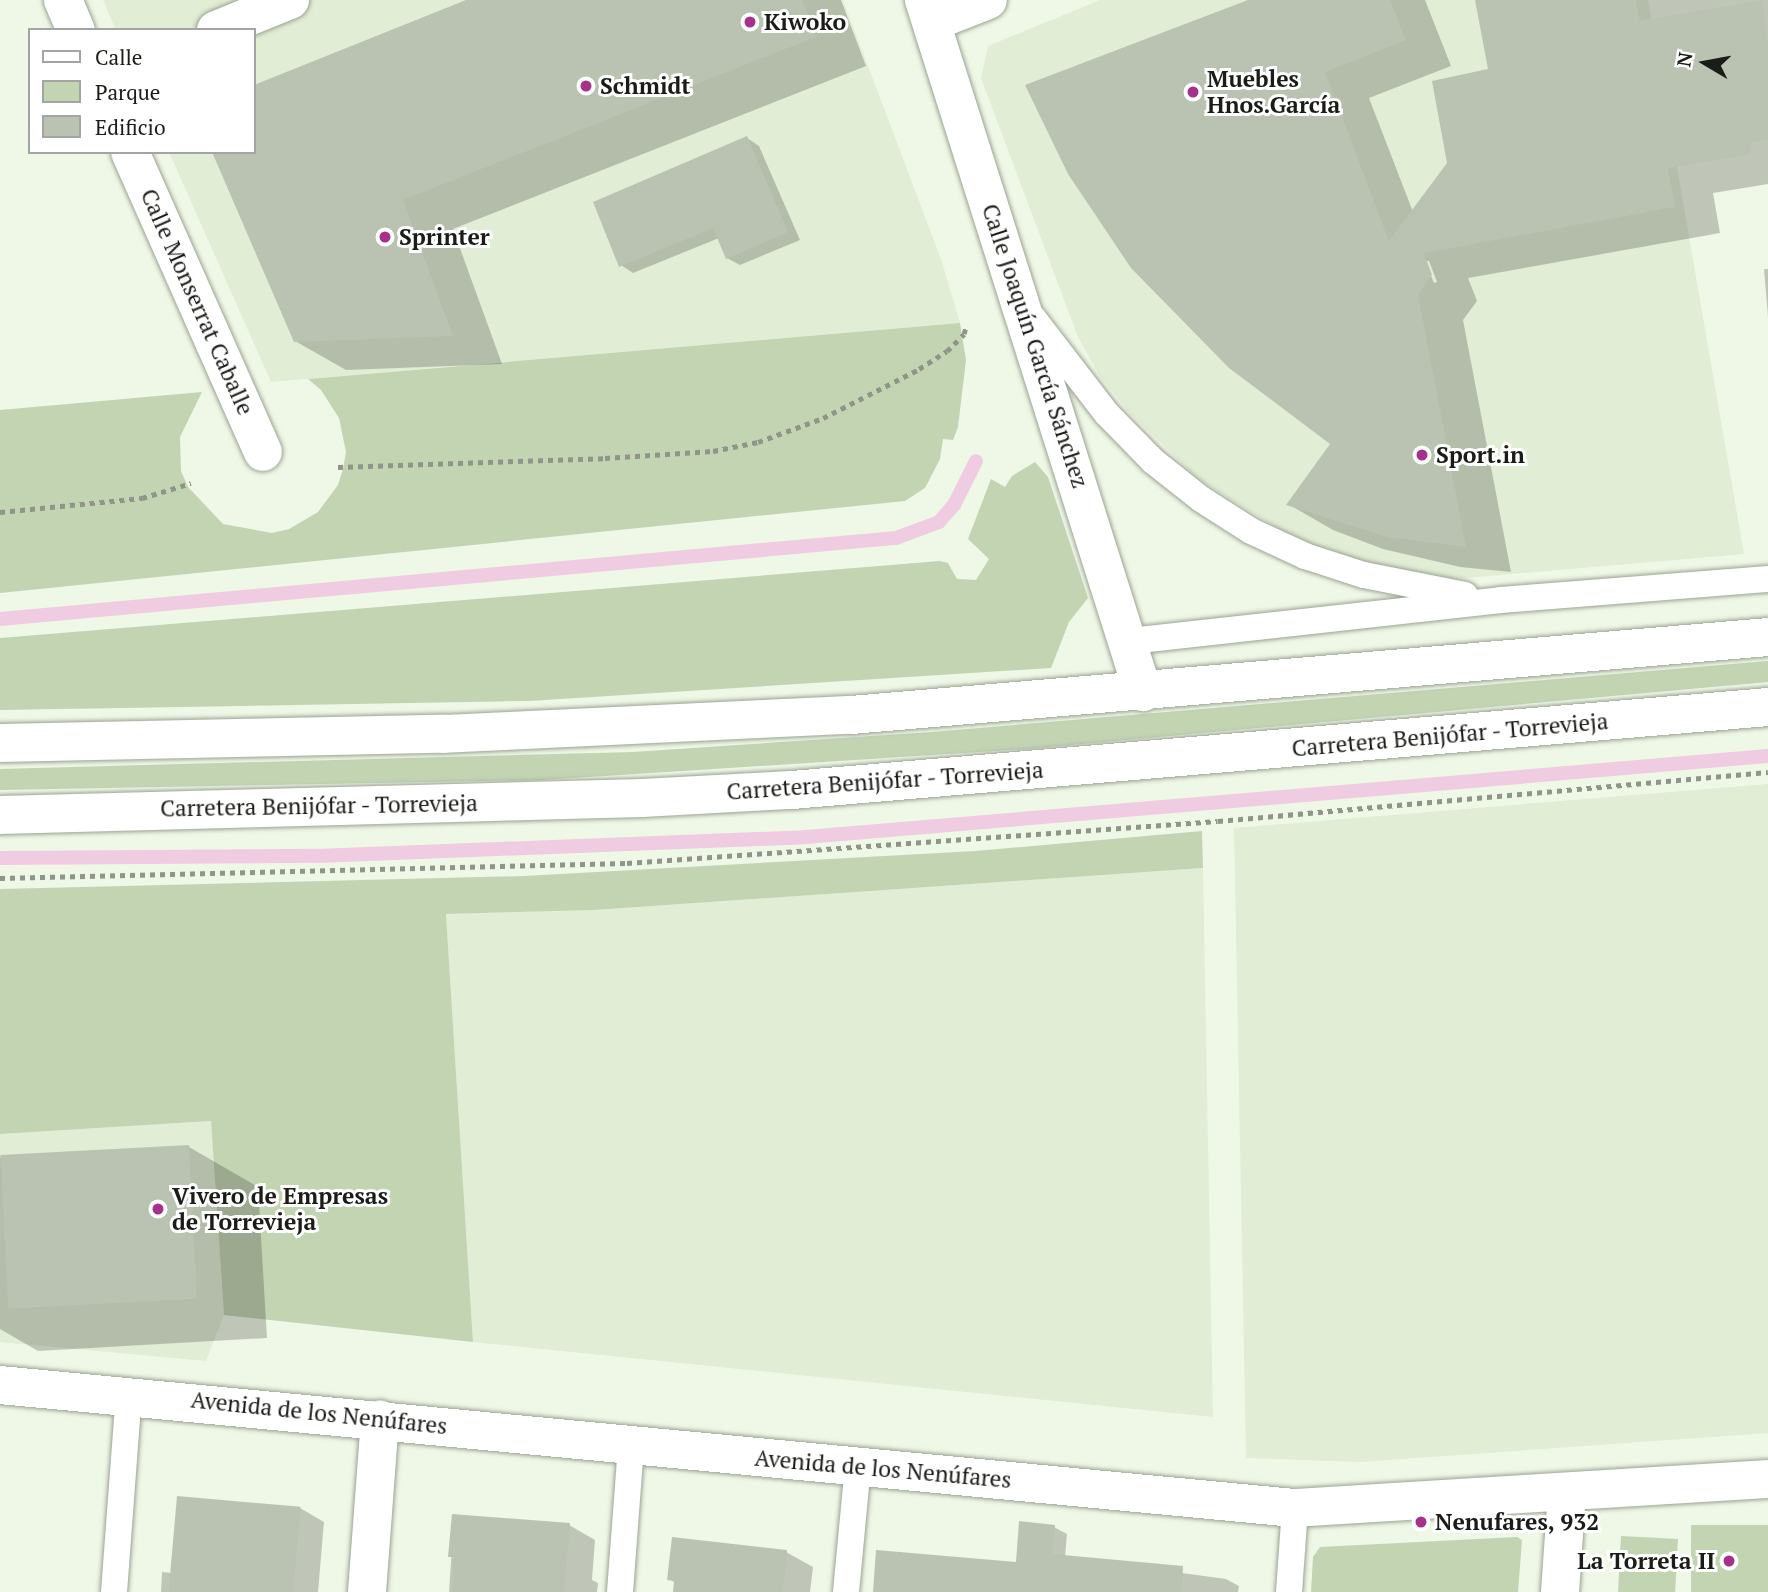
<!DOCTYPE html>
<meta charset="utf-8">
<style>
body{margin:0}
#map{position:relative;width:1768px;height:1592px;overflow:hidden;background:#eff8e6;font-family:"PT Serif",serif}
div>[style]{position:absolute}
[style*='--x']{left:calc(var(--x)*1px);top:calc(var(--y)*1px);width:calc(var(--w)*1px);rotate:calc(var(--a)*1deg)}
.built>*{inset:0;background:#e1edd4}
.green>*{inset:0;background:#c3d4b3;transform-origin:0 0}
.shadow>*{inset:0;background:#0003}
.stream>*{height:14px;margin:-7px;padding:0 7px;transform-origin:7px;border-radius:7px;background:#efcce2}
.building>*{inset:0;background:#bac2b1;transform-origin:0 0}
.path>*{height:4.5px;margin-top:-2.25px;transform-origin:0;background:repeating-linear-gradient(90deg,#8f9588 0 5px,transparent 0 10px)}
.roads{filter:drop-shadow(0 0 2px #9ba393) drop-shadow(0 0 2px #9ba393)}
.service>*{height:26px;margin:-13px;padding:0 13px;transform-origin:13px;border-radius:13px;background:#fff}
.minor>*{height:38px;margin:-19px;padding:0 19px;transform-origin:19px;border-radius:19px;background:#fff}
.secondary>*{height:38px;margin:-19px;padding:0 19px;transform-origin:19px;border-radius:19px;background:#fff}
.dots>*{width:19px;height:19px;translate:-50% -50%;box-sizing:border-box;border:4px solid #fff;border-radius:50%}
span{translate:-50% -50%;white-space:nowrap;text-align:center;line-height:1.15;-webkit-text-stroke:6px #fff;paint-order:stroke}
.poi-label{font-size:23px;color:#1a1d17;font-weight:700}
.left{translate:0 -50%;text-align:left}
.right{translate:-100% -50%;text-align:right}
.street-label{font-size:23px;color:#1a1d17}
.legend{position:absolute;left:28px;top:28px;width:228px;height:126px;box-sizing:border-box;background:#fff;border:2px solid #a3a5a2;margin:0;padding:9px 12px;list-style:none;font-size:21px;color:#1a1d17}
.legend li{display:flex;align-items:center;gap:14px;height:35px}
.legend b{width:35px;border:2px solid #a3a5a2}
.north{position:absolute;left:1670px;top:28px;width:70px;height:70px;-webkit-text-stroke:5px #fff;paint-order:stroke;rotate:280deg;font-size:19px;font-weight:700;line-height:28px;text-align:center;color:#1a1d17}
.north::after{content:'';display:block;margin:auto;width:24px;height:32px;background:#1a1d17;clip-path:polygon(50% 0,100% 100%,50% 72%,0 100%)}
</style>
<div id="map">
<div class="built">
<div style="clip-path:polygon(103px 0,843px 0,941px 259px,960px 323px,271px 382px,169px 152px,254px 152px,254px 30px,116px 30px)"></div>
<div style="clip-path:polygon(1100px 0,1648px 0,1744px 554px,1453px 579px,1344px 558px,1289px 535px,1198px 479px,1128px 411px,1099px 375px,1078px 337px,981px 78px,988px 46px)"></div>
<div style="clip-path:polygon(1768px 784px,1768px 1433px,1360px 1462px,1246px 1458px,1234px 828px)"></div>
<div style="clip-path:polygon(1203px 868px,1213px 1417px,473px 1342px,446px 914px,594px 910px)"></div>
<div style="clip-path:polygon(211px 1121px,224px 1315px,206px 1361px,0 1342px,0 1134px)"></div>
</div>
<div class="green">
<div style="clip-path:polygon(960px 323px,966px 360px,958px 427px,953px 440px,943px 439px,940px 459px,925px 488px,905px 501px,0 593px,0 410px,202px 392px,180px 437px,181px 471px,188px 487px,223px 524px,272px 533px,289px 529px,318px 512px,338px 485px,343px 469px,346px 452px,339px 418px,321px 390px,308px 379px)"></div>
<div style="clip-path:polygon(1035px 462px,1048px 477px,1088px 598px,1069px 622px,1051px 668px,529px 701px,0 710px,0 638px,940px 561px,948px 563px,957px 579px,976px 580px,989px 559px,968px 539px,991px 479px,1005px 487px,1012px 476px)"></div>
<div style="clip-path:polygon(1768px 661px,1768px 682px,1027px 749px,542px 780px,0 790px,0 769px,633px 752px,932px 732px)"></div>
<div style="clip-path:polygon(1202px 831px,1203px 868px,594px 910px,446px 914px,473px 1342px,224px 1315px,211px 1121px,0 1134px,0 889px,524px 876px,975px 851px)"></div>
<div style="left:1768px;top:1525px;width:67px;height:77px;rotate:90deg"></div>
<div style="left:1621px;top:1536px;width:57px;height:56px;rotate:3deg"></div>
<div style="clip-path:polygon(1517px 1537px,1522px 1540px,1518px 1592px,1311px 1592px,1313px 1557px,1320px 1547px)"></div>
</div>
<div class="shadow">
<div style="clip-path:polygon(471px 0,841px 0,866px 66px,453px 229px,502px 364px,346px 370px,295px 341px,254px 152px,254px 87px)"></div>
<div style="clip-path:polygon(evenodd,1253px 0,1425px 0,1451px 66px,1369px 98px,1413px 212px,1449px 163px,1490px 71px,1477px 0,1768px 0,1768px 184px,1713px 193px,1720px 233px,1468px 278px,1477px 301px,1463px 320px,1511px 572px,1460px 567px,1383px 549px,1333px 530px,1288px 504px,1333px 444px,1253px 0,1425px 261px,1429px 261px,1437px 282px,1434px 283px,1425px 261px)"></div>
<div style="clip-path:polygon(747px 138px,759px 146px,800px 240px,740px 265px,727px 258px,719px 238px,633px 273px,621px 265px)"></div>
<div style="clip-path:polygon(1764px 269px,1768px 269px,1768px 317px)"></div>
<div style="clip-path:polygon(189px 1147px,258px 1187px,267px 1338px,38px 1351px,0 1329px,0 1158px)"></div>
<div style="clip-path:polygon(300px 1508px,324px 1522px,318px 1592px,161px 1592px,162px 1572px,172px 1573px)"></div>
<div style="clip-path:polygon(454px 1516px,569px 1525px,595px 1540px,592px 1580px,598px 1583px,597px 1592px,449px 1592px)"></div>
<div style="clip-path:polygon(1054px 1527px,1067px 1534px,1065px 1557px,1226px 1579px,1239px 1586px,1238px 1592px,874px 1592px,1018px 1564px)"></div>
<div style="clip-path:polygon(786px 1552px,813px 1567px,810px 1592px,675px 1592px,676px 1583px,669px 1579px)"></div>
</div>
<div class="stream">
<div style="--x:0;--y:619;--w:900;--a:-5.17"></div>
<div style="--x:896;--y:538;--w:46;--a:-20.4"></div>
<div style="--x:939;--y:522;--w:23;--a:-49"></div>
<div style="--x:954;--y:505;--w:49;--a:-63.4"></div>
<div style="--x:0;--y:858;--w:317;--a:-0.4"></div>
<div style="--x:317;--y:856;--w:489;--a:-2.2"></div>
<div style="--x:806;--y:837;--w:965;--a:-4.81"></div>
</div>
<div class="building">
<div style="clip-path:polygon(466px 0,802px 0,816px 37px,403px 200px,453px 336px,294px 342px,212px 152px,254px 152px,254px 85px)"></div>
<div style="clip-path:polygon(1248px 0,1390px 0,1406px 40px,1325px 72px,1389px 241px,1447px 163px,1432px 81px,1488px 69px,1475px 0,1636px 0,1640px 21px,1762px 0,1768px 41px,1768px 139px,1752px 142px,1750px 154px,1668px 168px,1675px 207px,1424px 253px,1432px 275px,1418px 294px,1466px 547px,1387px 537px,1286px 505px,1330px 444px,1229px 368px,1131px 268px,1068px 174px,1025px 85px)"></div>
<div style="clip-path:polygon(747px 136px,788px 232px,726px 259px,713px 228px,619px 267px,593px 202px)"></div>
<div style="left:189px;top:1145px;width:154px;height:189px;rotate:87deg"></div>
<div style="left:177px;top:1496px;width:124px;height:96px;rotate:5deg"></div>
<div style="clip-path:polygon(452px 1514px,570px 1523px,564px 1592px,452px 1592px,454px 1557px,448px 1557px)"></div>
<div style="clip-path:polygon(1019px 1521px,1055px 1525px,1052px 1554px,1183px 1566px,1182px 1592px,873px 1592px,876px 1550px,1016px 1562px)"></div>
<div style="clip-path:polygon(672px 1537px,787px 1550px,783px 1592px,673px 1592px,674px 1581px,667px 1580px)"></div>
</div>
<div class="path">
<div style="--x:338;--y:467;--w:267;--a:-1.9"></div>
<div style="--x:605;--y:458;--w:108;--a:-3.7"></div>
<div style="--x:713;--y:451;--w:46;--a:-11.3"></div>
<div style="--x:758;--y:442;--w:69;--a:-20.3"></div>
<div style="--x:823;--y:418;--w:108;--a:-27"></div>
<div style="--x:919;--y:369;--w:33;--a:-33"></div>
<div style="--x:947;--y:351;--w:24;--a:-45"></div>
<div style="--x:964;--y:334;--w:9;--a:-77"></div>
<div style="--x:0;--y:512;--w:143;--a:-5.6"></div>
<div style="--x:142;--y:498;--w:51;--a:-17"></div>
<div style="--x:0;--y:878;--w:627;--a:-1.37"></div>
<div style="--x:627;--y:863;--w:592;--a:-4.06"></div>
<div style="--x:1218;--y:821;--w:552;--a:-5.09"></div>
</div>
<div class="roads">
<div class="service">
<div style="--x:1033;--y:318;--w:121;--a:52.4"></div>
<div style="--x:1107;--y:414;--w:66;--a:45.6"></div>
<div style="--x:1153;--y:461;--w:61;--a:38.4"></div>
<div style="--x:1201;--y:499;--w:59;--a:32.6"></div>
<div style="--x:1251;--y:531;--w:60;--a:24.8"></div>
<div style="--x:1305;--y:556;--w:62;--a:17.9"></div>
<div style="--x:1364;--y:575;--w:103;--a:11.2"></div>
<div style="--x:1130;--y:641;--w:373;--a:-6.3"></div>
<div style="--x:1501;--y:600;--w:268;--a:-4.5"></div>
<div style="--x:114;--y:1592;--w:199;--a:-85.7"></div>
<div style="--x:620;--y:1592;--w:148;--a:-85.7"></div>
<div style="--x:846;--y:1592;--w:127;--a:-84.6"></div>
<div style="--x:1289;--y:1592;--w:84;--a:-85.9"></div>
</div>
<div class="minor">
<div style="--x:63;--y:0;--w:33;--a:67"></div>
<div style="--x:924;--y:0;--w:726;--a:72.44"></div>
<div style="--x:932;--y:22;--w:60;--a:-21.4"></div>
<div style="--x:216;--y:30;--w:80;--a:-22.1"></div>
<div style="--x:130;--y:152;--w:328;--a:66.1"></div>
<div style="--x:0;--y:1385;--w:1301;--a:5.43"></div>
<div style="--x:1295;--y:1508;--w:474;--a:-3.5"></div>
<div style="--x:367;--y:1592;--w:173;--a:-85.7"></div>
<div style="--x:1560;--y:1592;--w:99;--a:-86"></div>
</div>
<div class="secondary">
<div style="--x:0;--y:743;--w:443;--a:-1.2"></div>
<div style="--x:443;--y:734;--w:408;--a:-2.7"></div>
<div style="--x:851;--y:715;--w:920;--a:-4.86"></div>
<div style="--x:0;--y:815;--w:642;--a:-1.52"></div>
<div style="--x:642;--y:798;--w:150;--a:-3.1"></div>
<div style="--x:792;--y:790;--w:980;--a:-4.86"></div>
</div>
</div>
<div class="dots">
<div style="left:750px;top:22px;background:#a7318a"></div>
<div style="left:586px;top:86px;background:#a7318a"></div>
<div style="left:1193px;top:92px;background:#a7318a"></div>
<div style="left:385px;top:237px;background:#a7318a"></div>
<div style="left:1422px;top:455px;background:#a7318a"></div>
<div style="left:158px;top:1209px;background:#a7318a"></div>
<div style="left:1421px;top:1522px;background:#a7318a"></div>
<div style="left:1729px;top:1561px;background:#a7318a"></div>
</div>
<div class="poi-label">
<span class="left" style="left:764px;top:22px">Kiwoko</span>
<span class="left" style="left:1207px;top:92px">Muebles<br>Hnos.García</span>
<span class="left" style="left:600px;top:86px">Schmidt</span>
<span class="left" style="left:399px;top:237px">Sprinter</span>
<span class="left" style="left:1436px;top:455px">Sport.in</span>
<span class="left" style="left:172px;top:1209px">Vivero de Empresas<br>de Torrevieja</span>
<span class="left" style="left:1435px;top:1522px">Nenufares, 932</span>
<span class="right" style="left:1715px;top:1561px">La Torreta II</span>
</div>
<div class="street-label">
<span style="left:197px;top:302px;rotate:66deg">Calle Monserrat Caballe</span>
<span style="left:1035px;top:346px;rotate:72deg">Calle Joaquín García Sánchez</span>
<span style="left:1450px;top:735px;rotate:-5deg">Carretera Benijófar - Torrevieja</span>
<span style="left:885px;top:781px;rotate:-4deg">Carretera Benijófar - Torrevieja</span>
<span style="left:319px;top:806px;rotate:-1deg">Carretera Benijófar - Torrevieja</span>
<span style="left:319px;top:1413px;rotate:6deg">Avenida de los Nenúfares</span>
<span style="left:883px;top:1469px;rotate:5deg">Avenida de los Nenúfares</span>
</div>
<ul class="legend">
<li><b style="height:9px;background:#fff"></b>Calle</li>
<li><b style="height:19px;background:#c3d4b3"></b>Parque</li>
<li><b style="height:19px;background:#bac2b1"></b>Edificio</li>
</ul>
<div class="north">N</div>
</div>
